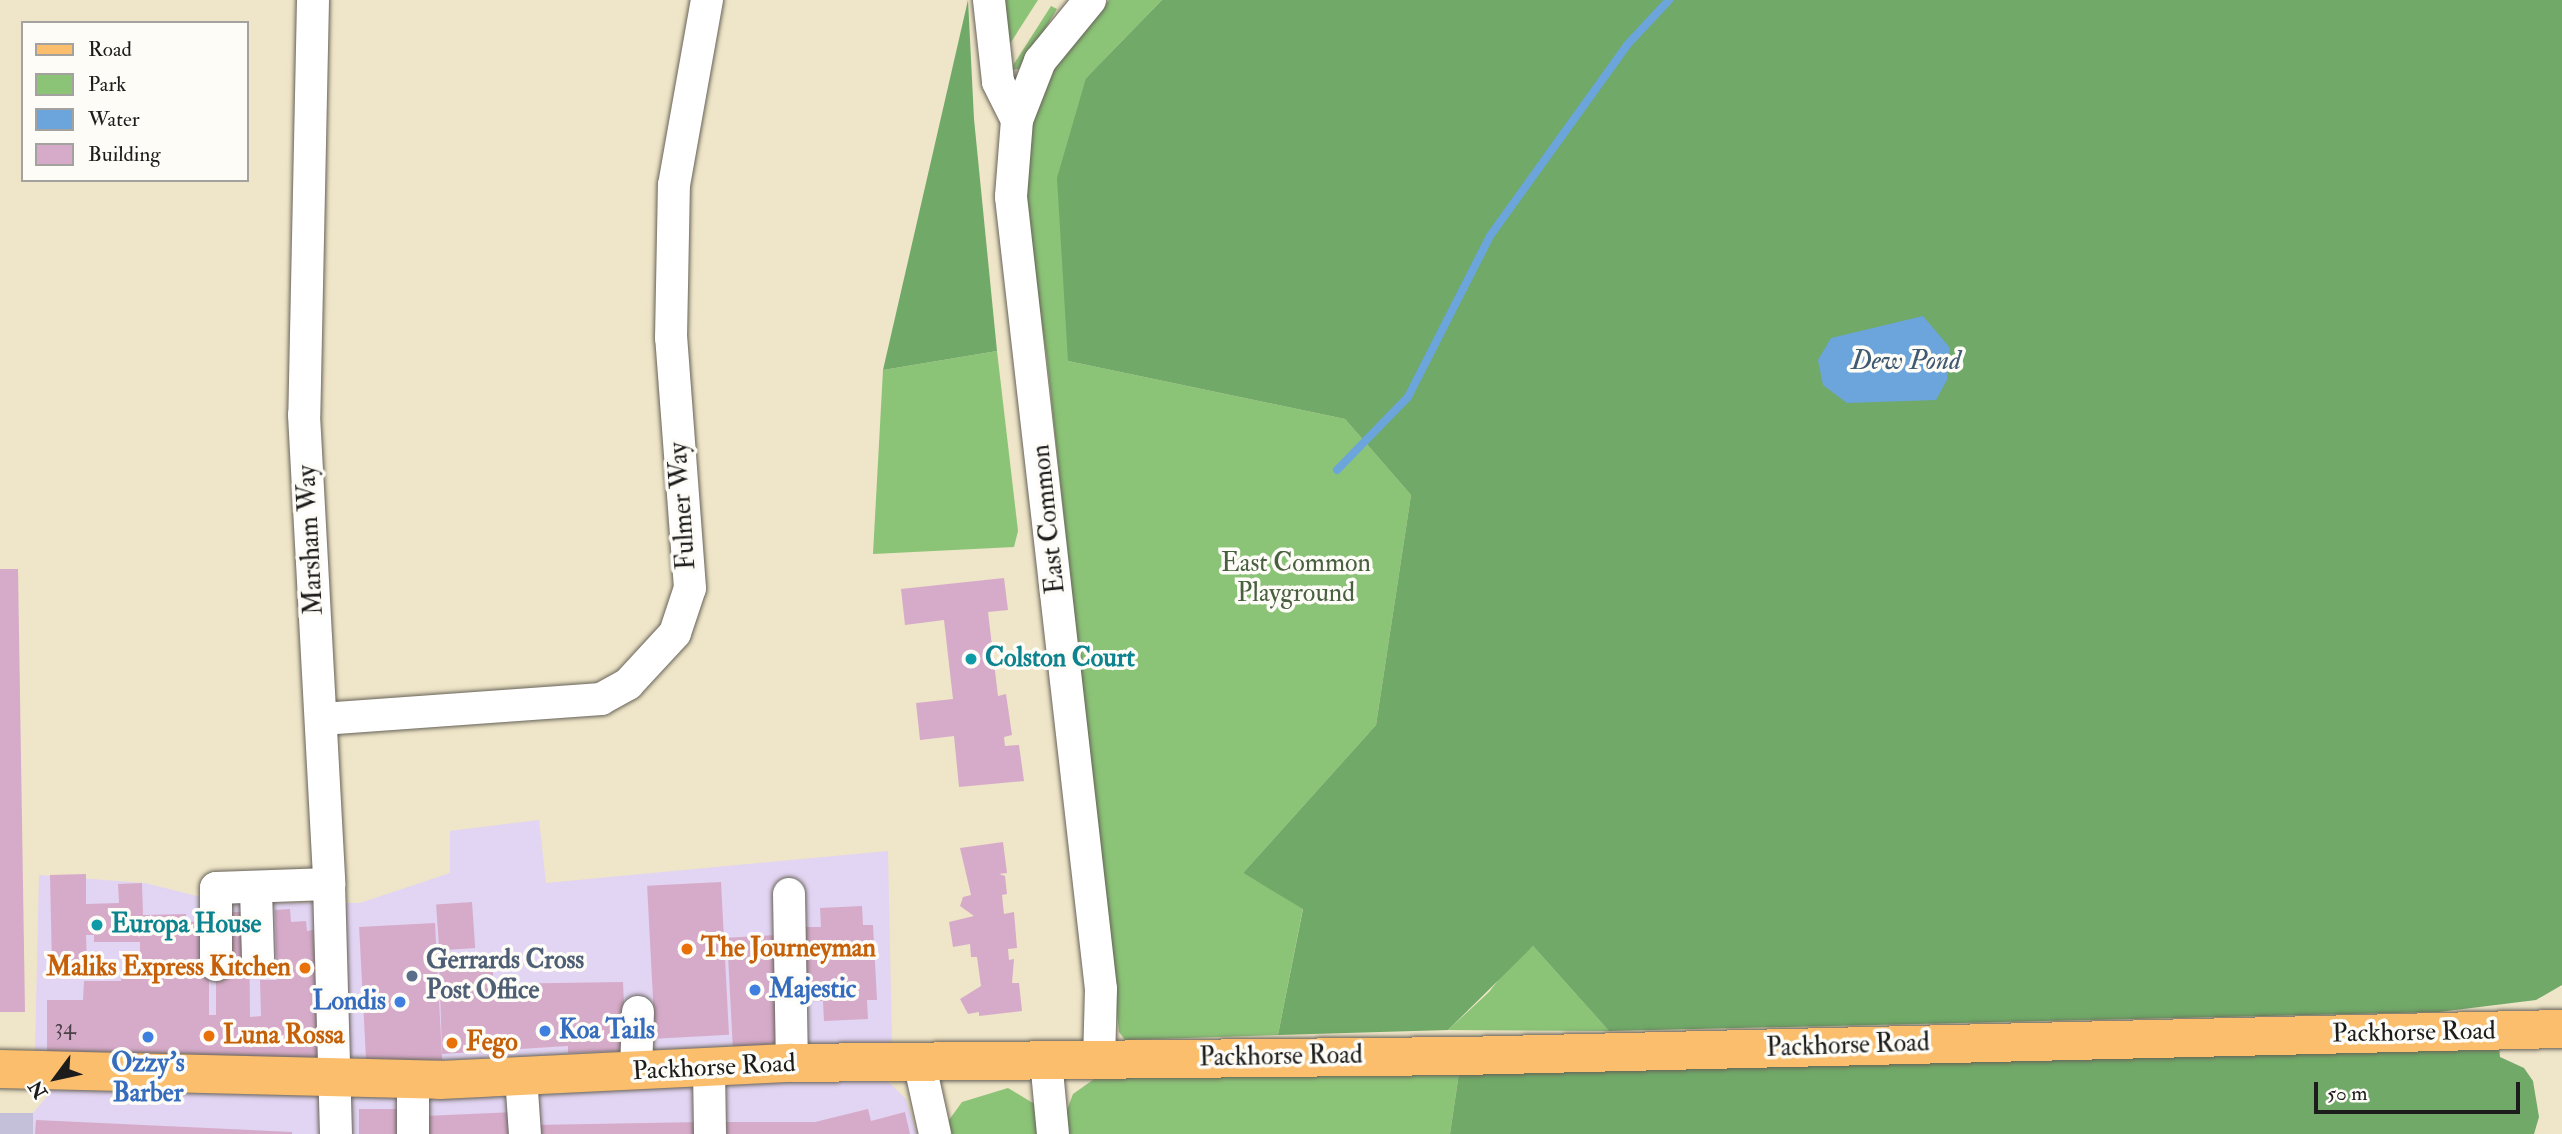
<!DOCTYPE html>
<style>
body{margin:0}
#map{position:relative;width:2562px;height:1134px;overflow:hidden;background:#efe5c8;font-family:"IM FELL Double Pica",serif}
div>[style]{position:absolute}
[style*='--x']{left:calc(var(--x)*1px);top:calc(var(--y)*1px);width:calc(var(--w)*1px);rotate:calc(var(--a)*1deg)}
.built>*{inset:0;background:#e2d4f3}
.industrial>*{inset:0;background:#c5c0da;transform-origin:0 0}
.green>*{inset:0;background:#8bc377}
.forest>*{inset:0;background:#70a968}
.water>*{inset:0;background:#6ca5db}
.stream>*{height:8px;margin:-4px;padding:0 4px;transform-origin:4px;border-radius:4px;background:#6ca5db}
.building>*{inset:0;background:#d6abca;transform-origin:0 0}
.roads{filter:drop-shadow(0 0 2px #666258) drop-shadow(0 0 2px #666258)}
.minor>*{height:32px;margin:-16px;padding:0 16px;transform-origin:16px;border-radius:16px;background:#fff}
.major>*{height:38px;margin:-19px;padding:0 19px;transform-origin:19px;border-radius:19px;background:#fabe6d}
.dots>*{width:19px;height:19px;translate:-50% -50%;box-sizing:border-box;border:4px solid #fdfcf7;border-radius:50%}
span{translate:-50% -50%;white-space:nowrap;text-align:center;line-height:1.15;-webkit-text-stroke:7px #fdfcf7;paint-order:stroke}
.number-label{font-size:23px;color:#4a4048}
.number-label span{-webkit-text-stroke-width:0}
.street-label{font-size:26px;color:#1c1c1c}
.park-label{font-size:26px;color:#485f40}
.culture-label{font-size:26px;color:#0d838f;font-weight:700}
.left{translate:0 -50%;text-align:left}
.food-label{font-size:26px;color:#c56008;font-weight:700}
.right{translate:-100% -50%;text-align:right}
.service-label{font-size:26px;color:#4e5e75;font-weight:700}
.shop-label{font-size:26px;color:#366cbe;font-weight:700}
.water-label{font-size:28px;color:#405a72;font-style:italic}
.legend{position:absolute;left:21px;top:21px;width:228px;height:161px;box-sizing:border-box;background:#fdfcf7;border:2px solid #a3a29f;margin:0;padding:9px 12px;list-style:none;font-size:21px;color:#1c1c1c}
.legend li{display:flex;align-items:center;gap:14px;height:35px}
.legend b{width:35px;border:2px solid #a3a29f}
.north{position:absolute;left:21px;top:1043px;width:70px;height:70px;-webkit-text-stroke:5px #fdfcf7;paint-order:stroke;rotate:237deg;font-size:19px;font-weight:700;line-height:28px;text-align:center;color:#1c1c1c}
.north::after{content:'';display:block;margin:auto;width:24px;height:32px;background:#1c1c1c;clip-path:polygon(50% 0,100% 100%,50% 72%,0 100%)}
.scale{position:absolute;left:2314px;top:1082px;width:206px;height:32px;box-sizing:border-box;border:4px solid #1c1c1c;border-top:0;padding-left:9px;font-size:21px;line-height:24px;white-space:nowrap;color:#1c1c1c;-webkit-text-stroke:5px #fdfcf7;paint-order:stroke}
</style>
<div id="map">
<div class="built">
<div style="clip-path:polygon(539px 820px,546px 883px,888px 851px,892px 1046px,866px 1060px,906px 1099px,917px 1134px,32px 1134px,33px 1113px,60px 1081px,35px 1053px,39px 875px,145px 883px,221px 902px,360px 903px,450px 873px,450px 831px)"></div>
</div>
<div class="industrial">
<div style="left:0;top:1113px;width:33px;height:21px"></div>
</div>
<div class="green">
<div style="clip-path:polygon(1001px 0,1038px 0,1004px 53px)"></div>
<div style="clip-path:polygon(1109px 0,1162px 0,1086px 78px,1068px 361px,1345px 419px,1411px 495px,1376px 725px,1243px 873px,1303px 908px,1278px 1035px,1125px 1040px,1119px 1032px,1047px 359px,1023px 192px,1032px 125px,1056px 65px)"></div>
<div style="clip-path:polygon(1051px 6px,1057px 9px,1021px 69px,1010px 70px)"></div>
<div style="clip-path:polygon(997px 351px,1018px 531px,1014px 547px,873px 554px,883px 370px)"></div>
<div style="clip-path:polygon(1533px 946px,1609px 1031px,1448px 1030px,1489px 992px,1507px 969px)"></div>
<div style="clip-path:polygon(1460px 1066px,1450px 1134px,1065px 1134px,1064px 1118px,1073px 1094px,1097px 1077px)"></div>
<div style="clip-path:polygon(1008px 1088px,1036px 1105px,1042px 1134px,950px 1134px,949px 1120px,962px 1102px)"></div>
</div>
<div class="forest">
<div style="clip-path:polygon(968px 0,974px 119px,997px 351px,883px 370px)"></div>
<div style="clip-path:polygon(1162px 0,2562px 0,2562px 985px,2536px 1000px,2439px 1012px,1609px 1031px,1533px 946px,1448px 1030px,1278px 1035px,1303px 909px,1243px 873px,1376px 725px,1411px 495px,1345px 419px,1068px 361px,1057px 178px,1086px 78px)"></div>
<div style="clip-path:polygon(2499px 1047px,2500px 1057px,2524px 1068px,2533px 1081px,2539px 1117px,2534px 1134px,1450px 1134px,1460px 1066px)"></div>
</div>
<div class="water">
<div style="clip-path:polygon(1923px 316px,1950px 348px,1947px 380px,1936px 400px,1847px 403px,1823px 385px,1818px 360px,1831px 338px)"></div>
</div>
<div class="stream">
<div style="--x:1337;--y:470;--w:102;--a:-45.8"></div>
<div style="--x:1408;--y:397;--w:181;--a:-63"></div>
<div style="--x:1490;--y:236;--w:235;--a:-54.3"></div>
<div style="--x:1627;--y:45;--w:62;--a:-47"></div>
</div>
<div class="building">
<div style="clip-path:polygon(0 569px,18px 569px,25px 1012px,0 1012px)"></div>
<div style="clip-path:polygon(1004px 578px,1008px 610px,988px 612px,998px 696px,1006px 694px,1012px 735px,1004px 737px,1005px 746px,1019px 745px,1024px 781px,959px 787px,954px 736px,920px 740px,916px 703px,953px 699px,944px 620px,905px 625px,901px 589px)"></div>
<div style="clip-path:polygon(1003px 842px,1007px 873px,999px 874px,1005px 876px,1007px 894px,1002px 895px,1004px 914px,1014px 912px,1017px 948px,1008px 949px,1009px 960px,1014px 959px,1012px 983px,1019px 983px,1022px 1011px,979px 1016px,979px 1012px,968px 1014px,960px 999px,981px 986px,977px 957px,971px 957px,970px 944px,953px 947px,949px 922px,974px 916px,960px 906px,963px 897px,971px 895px,960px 848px)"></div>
<div style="clip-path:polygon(86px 874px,86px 904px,119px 903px,118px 884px,142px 883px,143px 915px,186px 914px,186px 922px,209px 921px,209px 1015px,216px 1015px,216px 979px,232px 979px,230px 912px,249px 912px,250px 1017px,261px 1016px,260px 980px,277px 980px,275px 910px,290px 909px,291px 922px,306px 921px,307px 931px,313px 930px,321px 1065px,47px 1053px,47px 1000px,83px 1000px,84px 981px,121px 981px,122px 975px,131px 976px,131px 965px,140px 965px,140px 942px,94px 942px,94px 935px,86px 935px,87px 965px,52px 966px,50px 875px)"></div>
<div style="left:721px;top:882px;width:153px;height:74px;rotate:87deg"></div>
<div style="left:472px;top:902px;width:46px;height:36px;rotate:86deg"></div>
<div style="clip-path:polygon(862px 906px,863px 925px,873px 925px,877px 1000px,867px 1000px,868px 1019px,824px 1021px,823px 1001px,803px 1002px,800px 927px,821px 927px,820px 908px)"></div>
<div style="left:435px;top:923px;width:137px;height:76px;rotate:87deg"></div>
<div style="left:778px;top:935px;width:109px;height:51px;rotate:87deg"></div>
<div style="clip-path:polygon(493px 958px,493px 984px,623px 982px,626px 1051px,568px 1053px,568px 1046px,442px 1054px,439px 959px)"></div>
<div style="left:359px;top:1109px;width:52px;height:25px"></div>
<div style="clip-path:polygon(868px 1109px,871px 1121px,905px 1112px,910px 1134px,727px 1134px,726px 1122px,815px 1122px)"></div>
<div style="clip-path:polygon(516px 1112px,516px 1134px,424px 1134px,424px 1116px)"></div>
<div style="clip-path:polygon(36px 1120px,292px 1132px,292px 1134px,35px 1134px)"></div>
<div style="clip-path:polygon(702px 1122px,702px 1134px,536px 1134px,534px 1125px)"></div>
</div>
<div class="roads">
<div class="minor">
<div style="--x:313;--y:0;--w:415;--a:91.2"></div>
<div style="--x:304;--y:415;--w:470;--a:86.9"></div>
<div style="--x:329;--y:884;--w:250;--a:88.4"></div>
<div style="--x:989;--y:0;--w:82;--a:83.7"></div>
<div style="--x:998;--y:82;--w:42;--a:63.4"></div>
<div style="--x:1090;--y:0;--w:79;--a:129.3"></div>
<div style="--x:1040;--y:61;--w:63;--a:111.3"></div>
<div style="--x:1017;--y:120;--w:77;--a:94.5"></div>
<div style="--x:1011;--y:197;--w:797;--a:83.52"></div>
<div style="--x:1101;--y:989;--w:70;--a:91.6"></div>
<div style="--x:322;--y:719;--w:280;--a:-4.1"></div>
<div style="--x:601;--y:699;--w:31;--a:-29"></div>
<div style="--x:628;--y:684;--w:69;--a:-47.3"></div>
<div style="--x:675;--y:633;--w:47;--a:-71.6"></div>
<div style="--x:690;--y:588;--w:251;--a:-94.3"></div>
<div style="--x:671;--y:338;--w:153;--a:-88.9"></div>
<div style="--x:674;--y:185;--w:188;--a:-79.9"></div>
<div style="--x:256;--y:890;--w:68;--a:88.3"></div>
<div style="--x:789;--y:894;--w:169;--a:89"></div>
<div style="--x:216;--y:965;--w:77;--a:-90"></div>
<div style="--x:216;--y:888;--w:113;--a:-2"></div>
<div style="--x:1046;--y:1060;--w:74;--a:84.6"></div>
<div style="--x:919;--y:1061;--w:75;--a:77.6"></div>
<div style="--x:709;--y:1069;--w:65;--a:89.1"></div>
<div style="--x:636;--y:1072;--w:60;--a:-88.1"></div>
<div style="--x:521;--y:1076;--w:58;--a:86.1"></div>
<div style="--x:413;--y:1079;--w:55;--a:90"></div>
</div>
<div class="major">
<div style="--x:0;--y:1069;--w:440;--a:1.4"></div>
<div style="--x:440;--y:1080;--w:352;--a:-2.8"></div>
<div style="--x:792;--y:1063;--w:671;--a:-0.6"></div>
<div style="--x:1463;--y:1056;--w:1099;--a:-1.41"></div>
</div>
</div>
<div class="dots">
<div style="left:971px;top:659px;background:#0f9aa8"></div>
<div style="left:97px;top:925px;background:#0f9aa8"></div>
<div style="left:687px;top:949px;background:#e8710a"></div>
<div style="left:305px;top:968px;background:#e8710a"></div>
<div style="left:412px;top:976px;background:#5c6f8a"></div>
<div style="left:755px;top:990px;background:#3f7fe0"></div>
<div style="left:400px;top:1002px;background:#3f7fe0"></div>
<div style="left:545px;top:1031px;background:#3f7fe0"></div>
<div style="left:209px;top:1036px;background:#e8710a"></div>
<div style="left:148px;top:1037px;background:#3f7fe0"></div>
<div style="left:452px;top:1043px;background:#e8710a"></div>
</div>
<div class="number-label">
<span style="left:65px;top:1027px">34</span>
</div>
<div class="street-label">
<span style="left:683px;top:506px;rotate:-94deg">Fulmer Way</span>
<span style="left:1049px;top:519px;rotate:-96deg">East Common</span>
<span style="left:311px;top:540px;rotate:-93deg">Marsham Way</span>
<span style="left:2414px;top:1033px;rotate:-1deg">Packhorse Road</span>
<span style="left:1848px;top:1046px;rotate:-2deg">Packhorse Road</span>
<span style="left:1281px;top:1057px;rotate:-1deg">Packhorse Road</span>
<span style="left:714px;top:1068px;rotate:-3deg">Packhorse Road</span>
</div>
<div class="park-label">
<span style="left:1296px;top:579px">East Common<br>Playground</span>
</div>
<div class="culture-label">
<span class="left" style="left:985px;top:659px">Colston Court</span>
<span class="left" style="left:111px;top:925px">Europa House</span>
</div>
<div class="food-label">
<span class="left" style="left:701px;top:949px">The Journeyman</span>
<span class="right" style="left:291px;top:968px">Maliks Express Kitchen</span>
<span class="left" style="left:223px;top:1036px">Luna Rossa</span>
<span class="left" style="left:466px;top:1043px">Fego</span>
</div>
<div class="service-label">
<span class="left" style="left:426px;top:976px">Gerrards Cross<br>Post Office</span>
</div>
<div class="shop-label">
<span class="left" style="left:769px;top:990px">Majestic</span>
<span class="right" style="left:386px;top:1002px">Londis</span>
<span class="left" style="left:559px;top:1031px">Koa Tails</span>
<span style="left:148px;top:1079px">Ozzy's<br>Barber</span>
</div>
<div class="water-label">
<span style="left:1906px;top:361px">Dew Pond</span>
</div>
<ul class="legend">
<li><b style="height:9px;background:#fabe6d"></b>Road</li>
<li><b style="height:19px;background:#8bc377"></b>Park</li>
<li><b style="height:19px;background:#6ca5db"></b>Water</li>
<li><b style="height:19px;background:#d6abca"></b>Building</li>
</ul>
<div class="north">N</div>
<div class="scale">50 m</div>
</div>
